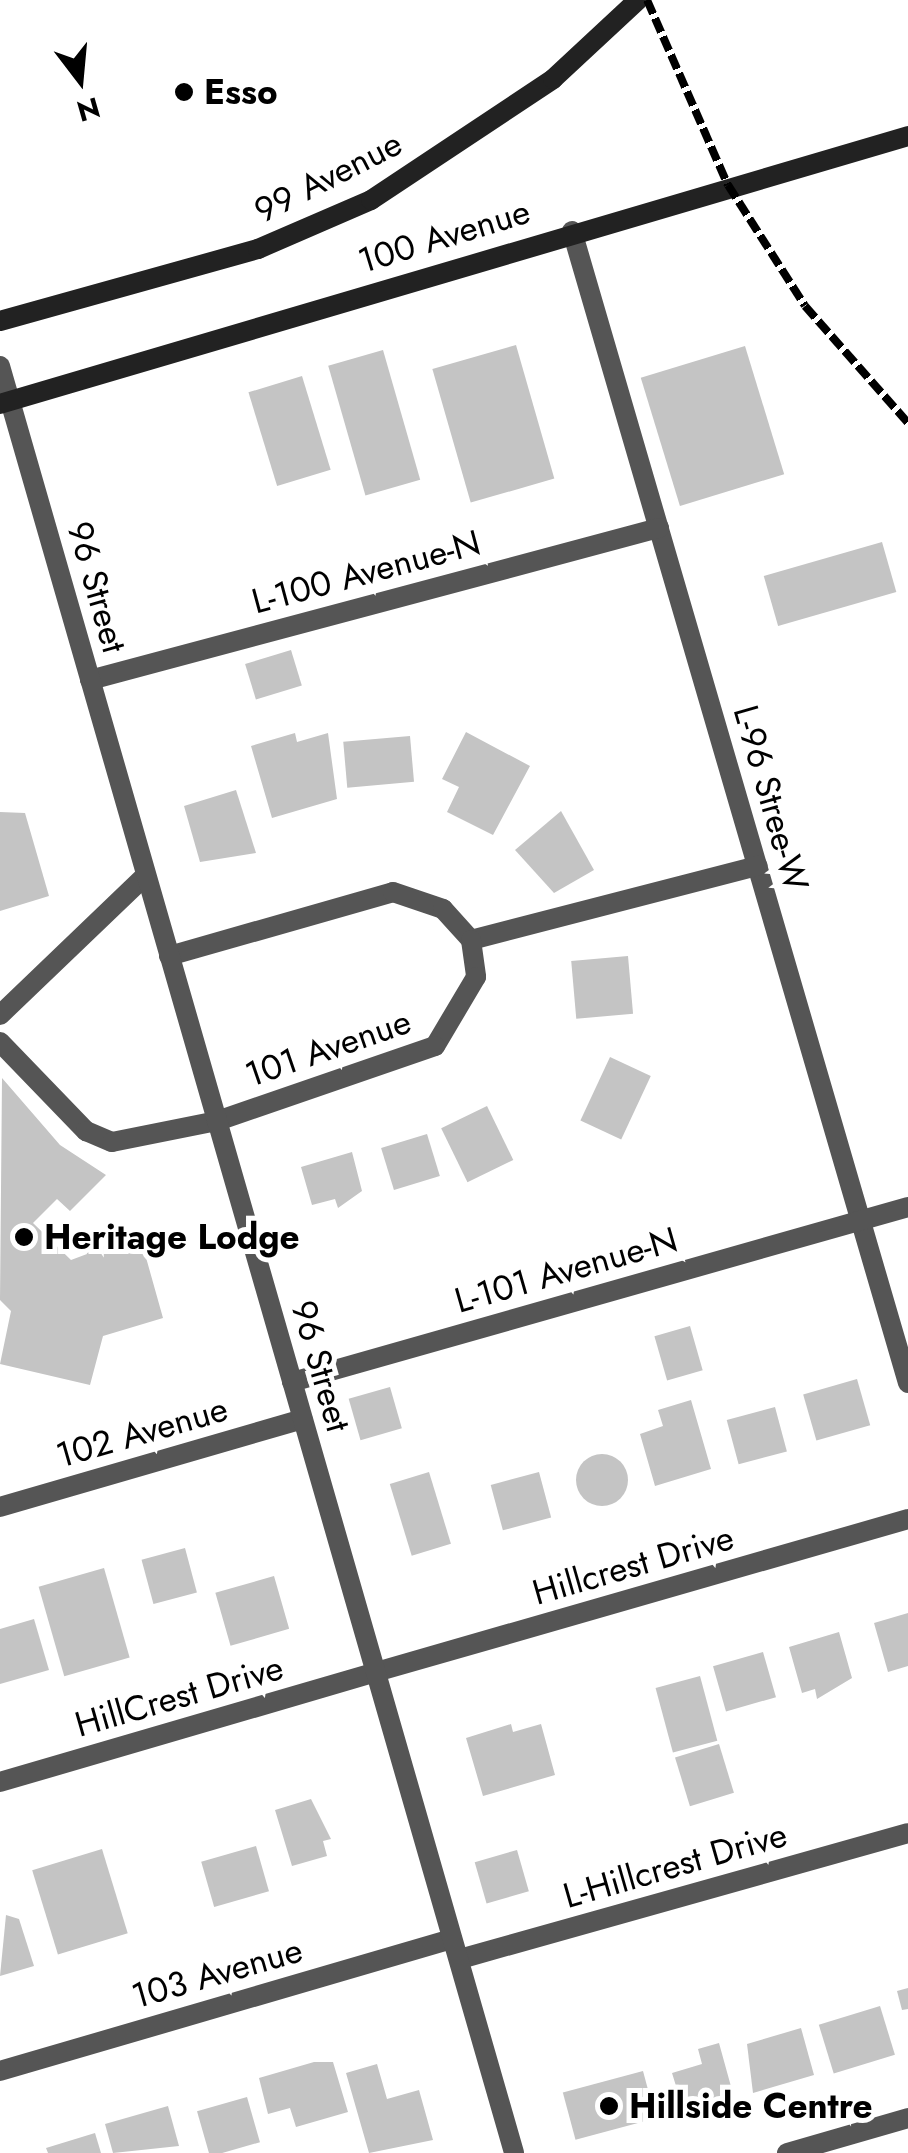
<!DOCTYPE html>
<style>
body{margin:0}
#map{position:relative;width:908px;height:2153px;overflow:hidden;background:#fff;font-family:Jost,sans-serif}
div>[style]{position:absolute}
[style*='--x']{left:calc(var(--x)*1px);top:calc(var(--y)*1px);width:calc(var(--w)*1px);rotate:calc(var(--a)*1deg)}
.building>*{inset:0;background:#c4c4c4;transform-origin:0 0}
.round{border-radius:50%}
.service>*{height:20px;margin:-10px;padding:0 10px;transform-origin:10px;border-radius:10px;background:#555}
.minor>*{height:20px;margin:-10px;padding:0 10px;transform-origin:10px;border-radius:10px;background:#555}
.tertiary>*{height:20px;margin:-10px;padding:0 10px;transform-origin:10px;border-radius:10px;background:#555}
.secondary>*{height:20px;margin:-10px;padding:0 10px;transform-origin:10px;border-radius:10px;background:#222}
.rail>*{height:8px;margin-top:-4px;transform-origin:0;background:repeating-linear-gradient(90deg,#000 0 15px,transparent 0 20px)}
.dots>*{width:28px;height:28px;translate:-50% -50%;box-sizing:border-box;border:5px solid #fff;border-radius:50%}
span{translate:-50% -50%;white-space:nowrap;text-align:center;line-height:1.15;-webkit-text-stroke:10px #fff;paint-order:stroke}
.poi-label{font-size:35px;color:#000;font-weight:700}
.left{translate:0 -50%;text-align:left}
.street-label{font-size:35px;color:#000}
.north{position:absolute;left:30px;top:30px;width:100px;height:100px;-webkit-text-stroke:8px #fff;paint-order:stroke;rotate:164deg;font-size:28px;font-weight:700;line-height:40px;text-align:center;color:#000}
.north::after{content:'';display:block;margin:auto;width:35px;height:45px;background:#000;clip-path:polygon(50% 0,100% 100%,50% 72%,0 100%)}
</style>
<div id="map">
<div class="building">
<div style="left:516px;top:345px;width:139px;height:87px;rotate:74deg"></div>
<div style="left:745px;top:346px;width:134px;height:109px;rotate:73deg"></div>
<div style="left:383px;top:350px;width:135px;height:57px;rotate:74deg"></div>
<div style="left:302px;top:376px;width:98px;height:56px;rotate:73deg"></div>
<div style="left:882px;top:542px;width:52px;height:123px;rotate:74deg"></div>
<div style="left:291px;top:650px;width:37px;height:48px;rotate:73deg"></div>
<div style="clip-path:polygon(466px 732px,530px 766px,493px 835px,447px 812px,459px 787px,442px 779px)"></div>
<div style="clip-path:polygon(295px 733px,297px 742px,328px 733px,337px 799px,272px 818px,251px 746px)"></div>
<div style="left:410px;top:736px;width:46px;height:67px;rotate:85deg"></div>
<div style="clip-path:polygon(236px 790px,256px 853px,200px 862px,184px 806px)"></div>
<div style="clip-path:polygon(561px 811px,594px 870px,554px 893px,515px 850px)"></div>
<div style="clip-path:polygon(0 812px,25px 813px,49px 896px,0 911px)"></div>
<div style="left:628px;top:956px;width:58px;height:57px;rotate:85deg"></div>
<div style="left:610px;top:1057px;width:45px;height:70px;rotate:25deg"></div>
<div style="clip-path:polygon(2px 1078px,60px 1145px,106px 1175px,70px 1211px,57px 1199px,33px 1223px,71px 1260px,87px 1254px,84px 1245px,138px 1229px,163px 1318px,103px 1336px,90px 1385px,0 1364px,11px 1311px,0 1300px)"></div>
<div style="left:487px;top:1106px;width:60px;height:51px;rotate:64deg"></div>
<div style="left:427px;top:1134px;width:44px;height:48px;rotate:73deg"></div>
<div style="clip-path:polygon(352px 1152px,362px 1191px,338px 1208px,335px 1199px,312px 1205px,301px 1167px)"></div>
<div style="left:690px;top:1326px;width:46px;height:37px;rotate:74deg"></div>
<div style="left:857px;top:1379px;width:48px;height:56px;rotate:74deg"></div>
<div style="left:390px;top:1387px;width:43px;height:43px;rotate:74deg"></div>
<div style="clip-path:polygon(691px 1400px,711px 1469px,655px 1486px,640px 1434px,663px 1426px,658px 1410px)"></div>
<div style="left:775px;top:1407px;width:46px;height:50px;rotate:75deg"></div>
<div class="round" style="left:576px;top:1454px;width:52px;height:52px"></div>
<div style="left:429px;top:1472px;width:75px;height:41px;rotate:73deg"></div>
<div style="left:539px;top:1472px;width:47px;height:50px;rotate:75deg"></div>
<div style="left:185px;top:1548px;width:46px;height:45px;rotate:75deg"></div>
<div style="left:104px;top:1568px;width:93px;height:68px;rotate:74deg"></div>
<div style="left:274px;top:1576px;width:55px;height:61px;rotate:74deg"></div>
<div style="clip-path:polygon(908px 1613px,908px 1666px,888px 1672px,874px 1623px)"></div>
<div style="clip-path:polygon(34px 1619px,49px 1670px,0 1684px,0 1629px)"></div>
<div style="clip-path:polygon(839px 1632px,852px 1678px,817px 1699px,815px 1689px,802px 1693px,789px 1647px)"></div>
<div style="left:763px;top:1652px;width:47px;height:52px;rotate:74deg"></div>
<div style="left:700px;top:1676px;width:67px;height:46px;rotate:75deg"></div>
<div style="clip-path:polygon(511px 1724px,513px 1732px,541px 1724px,555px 1775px,483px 1796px,466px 1738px)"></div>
<div style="left:719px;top:1744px;width:51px;height:46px;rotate:73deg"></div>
<div style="clip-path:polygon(311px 1799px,331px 1839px,323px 1841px,327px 1856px,292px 1866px,275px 1810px)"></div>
<div style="left:256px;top:1846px;width:47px;height:57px;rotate:74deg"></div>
<div style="left:102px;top:1849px;width:88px;height:73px;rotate:73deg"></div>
<div style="left:517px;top:1850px;width:43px;height:44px;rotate:74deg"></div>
<div style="clip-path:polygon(6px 1915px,19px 1919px,34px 1966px,0 1976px)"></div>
<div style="clip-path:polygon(908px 1988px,908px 2009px,902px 2010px,897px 1991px)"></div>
<div style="left:880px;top:2006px;width:51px;height:64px;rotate:73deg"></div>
<div style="clip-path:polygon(801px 2028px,814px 2075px,753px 2093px,747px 2044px)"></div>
<div style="clip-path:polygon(719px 2043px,735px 2101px,684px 2112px,672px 2073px,702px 2064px,698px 2049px)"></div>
<div style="clip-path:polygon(314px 2062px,333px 2062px,348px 2112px,296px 2127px,290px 2108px,268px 2114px,259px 2078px)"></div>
<div style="clip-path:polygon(377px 2064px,387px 2099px,419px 2090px,433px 2140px,369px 2153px,346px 2073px)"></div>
<div style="left:643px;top:2071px;width:49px;height:83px;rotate:75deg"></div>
<div style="left:247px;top:2097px;width:47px;height:52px;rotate:74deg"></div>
<div style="clip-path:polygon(168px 2106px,179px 2146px,113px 2153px,105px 2124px)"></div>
<div style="clip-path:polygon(95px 2133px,101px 2153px,48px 2153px,46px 2148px)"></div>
</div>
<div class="service">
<div style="--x:572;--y:231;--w:1200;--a:73.74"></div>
<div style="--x:90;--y:680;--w:589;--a:-14.96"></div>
<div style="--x:471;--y:940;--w:296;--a:-14.5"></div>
<div style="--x:0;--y:1015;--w:202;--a:-43.8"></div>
<div style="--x:0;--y:1042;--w:124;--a:46"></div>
<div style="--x:86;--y:1131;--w:28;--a:23"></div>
<div style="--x:112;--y:1142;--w:107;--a:-11.3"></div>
<div style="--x:292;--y:1382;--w:640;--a:-15.86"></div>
<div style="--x:0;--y:1782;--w:392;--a:-16.3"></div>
<div style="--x:460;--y:1959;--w:465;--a:-15.7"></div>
</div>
<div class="minor">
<div style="--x:169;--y:956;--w:233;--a:-15.9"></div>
<div style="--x:393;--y:892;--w:53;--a:18.8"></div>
<div style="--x:443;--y:909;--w:42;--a:47.9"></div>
<div style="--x:471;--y:940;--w:37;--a:82"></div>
<div style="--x:476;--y:977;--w:80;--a:120.7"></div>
<div style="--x:435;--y:1046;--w:231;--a:161"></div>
<div style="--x:0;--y:1507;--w:315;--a:-16.2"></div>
<div style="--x:376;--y:1672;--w:554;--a:-16.04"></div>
<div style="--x:0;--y:2071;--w:471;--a:-16.3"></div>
<div style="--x:787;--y:2153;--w:126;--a:-16.1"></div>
</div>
<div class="tertiary">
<div style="--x:0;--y:366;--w:1859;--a:73.95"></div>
</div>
<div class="secondary">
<div style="--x:0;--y:321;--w:268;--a:-15.6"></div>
<div style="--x:258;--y:249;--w:123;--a:-23.4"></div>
<div style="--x:371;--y:200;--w:219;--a:-33.6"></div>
<div style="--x:553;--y:79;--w:116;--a:-42.9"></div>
<div style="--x:0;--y:404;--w:947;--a:-16.44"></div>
</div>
<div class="rail">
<div style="--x:647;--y:0;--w:202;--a:66.4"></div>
<div style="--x:728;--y:185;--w:143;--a:57.5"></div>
<div style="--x:805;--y:306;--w:156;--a:48.6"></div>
</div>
<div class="dots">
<div style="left:184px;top:92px;background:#000"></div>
<div style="left:24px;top:1237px;background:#000"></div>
<div style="left:609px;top:2106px;background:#000"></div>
</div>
<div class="poi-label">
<span class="left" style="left:204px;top:92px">Esso</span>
<span class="left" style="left:44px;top:1237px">Heritage Lodge</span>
<span class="left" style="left:629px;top:2106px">Hillside Centre</span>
</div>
<div class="street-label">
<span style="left:328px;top:177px;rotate:-27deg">99 Avenue</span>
<span style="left:444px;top:236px;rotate:-17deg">100 Avenue</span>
<span style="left:366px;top:572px;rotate:-15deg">L-100 Avenue-N</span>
<span style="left:97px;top:587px;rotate:74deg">96 Street</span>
<span style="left:771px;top:798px;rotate:74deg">L-96 Stree-W</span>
<span style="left:328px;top:1048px;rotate:-19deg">101 Avenue</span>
<span style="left:566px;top:1270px;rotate:-16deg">L-101 Avenue-N</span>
<span style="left:321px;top:1366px;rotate:74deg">96 Street</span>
<span style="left:142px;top:1432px;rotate:-16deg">102 Avenue</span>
<span style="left:633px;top:1565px;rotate:-16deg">Hillcrest Drive</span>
<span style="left:179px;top:1696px;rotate:-16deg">HillCrest Drive</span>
<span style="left:675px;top:1865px;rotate:-16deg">L-Hillcrest Drive</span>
<span style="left:217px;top:1973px;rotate:-16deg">103 Avenue</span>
</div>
<div class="north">N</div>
</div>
